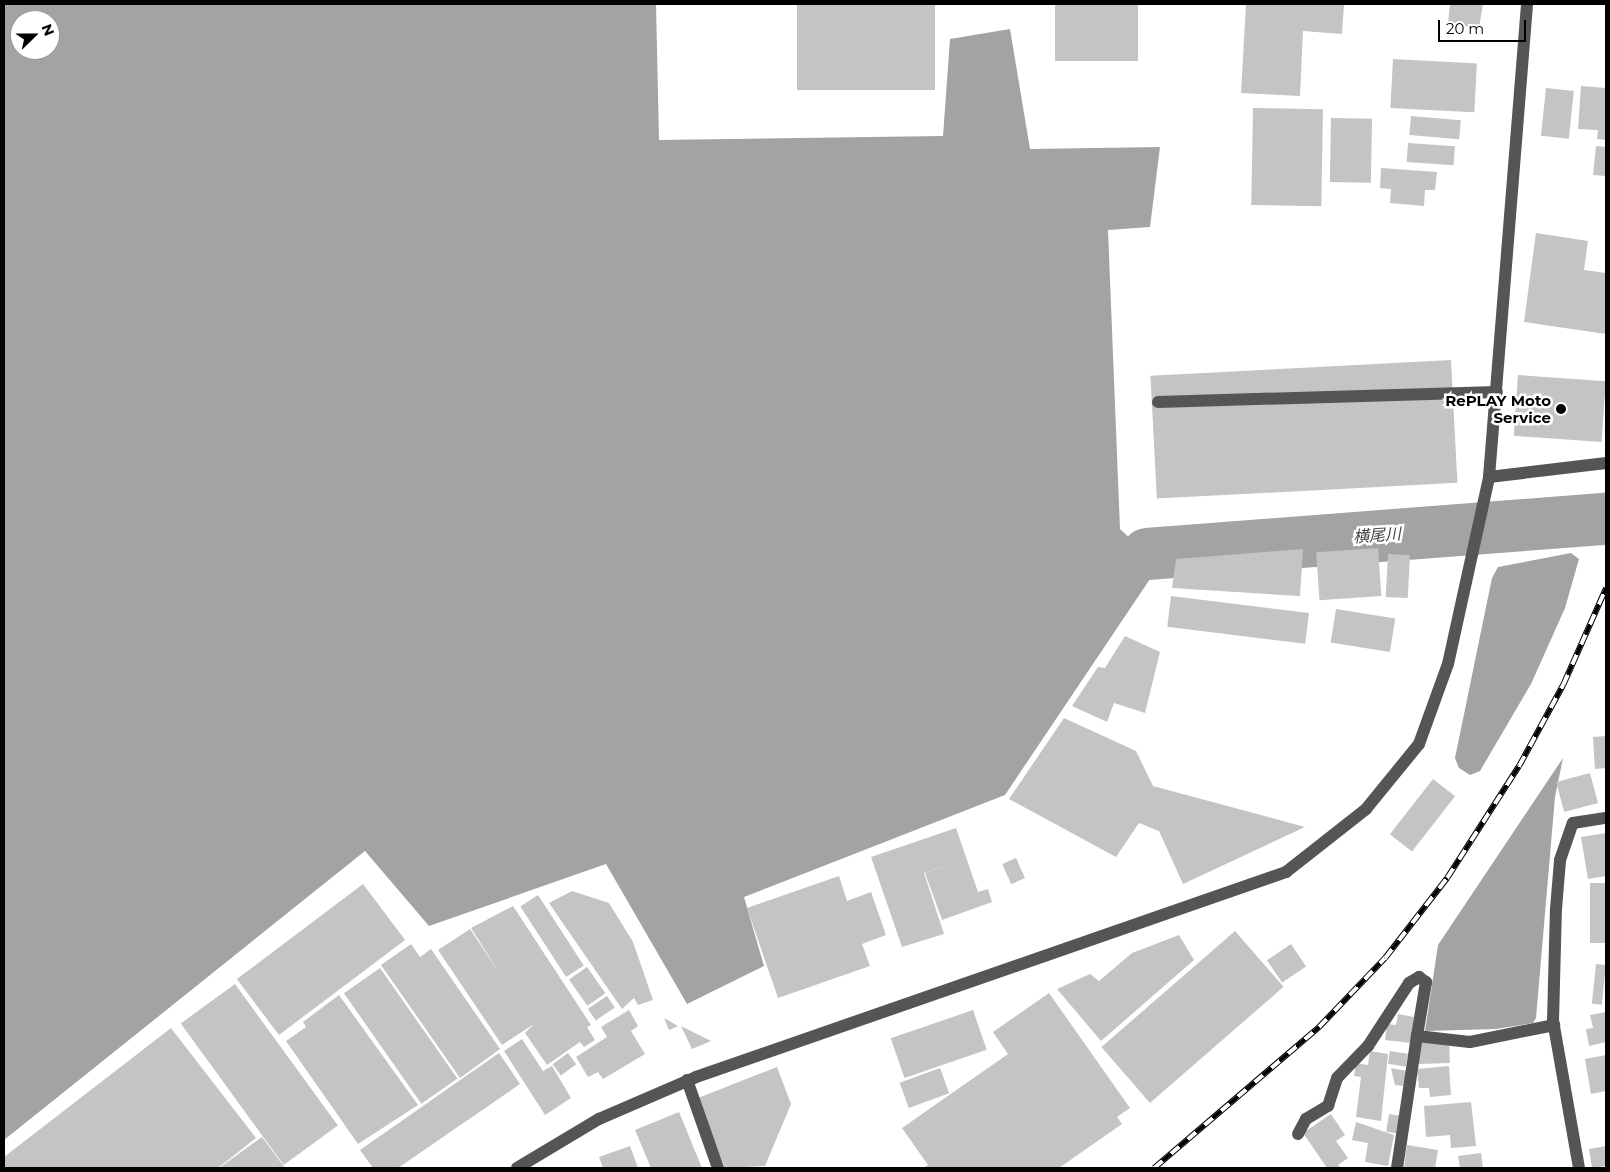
<!DOCTYPE html>
<meta charset="utf-8">
<style>
body{margin:0}
#map{position:relative;width:1610px;height:1172px;overflow:hidden;background:#fff;font-family:Montserrat,"Noto Sans JP",sans-serif}
div>[style]{position:absolute}
[style*='--x']{left:calc(var(--x)*1px);top:calc(var(--y)*1px);width:calc(var(--w)*1px);rotate:calc(var(--a)*1deg)}
.water>*{inset:0;background:#a3a3a3}
.river>*{height:52px;margin:-26px;padding:0 26px;transform-origin:26px;border-radius:26px;background:#a3a3a3}
.building>*{inset:0;background:#c4c4c4;transform-origin:0 0}
.minor>*{height:12px;margin:-6px;padding:0 6px;transform-origin:6px;border-radius:6px;background:#555}
.rail>*{height:5.5px;margin-top:-2.75px;transform-origin:0;background:repeating-linear-gradient(90deg,#fff 0 11px,#000 0 22px);box-sizing:border-box;border-block:1px solid #000}
.dots>*{width:14px;height:14px;translate:-50% -50%;box-sizing:border-box;border:2px solid #fff;border-radius:50%}
span{translate:-50% -50%;white-space:nowrap;text-align:center;line-height:1.15;-webkit-text-stroke:5px #fff;paint-order:stroke}
.poi-label{font-size:15px;color:#000;font-weight:700}
.right{translate:-100% -50%;text-align:right}
.water-label{font-size:16px;color:#444;font-style:italic}
.frame{position:absolute;inset:0;border:5px solid #000;pointer-events:none}
.north{position:absolute;left:10px;top:10px;width:50px;height:50px;box-sizing:border-box;background:#fff;border:1px solid #999;border-radius:50%;rotate:68deg;font-size:14px;font-weight:700;line-height:20px;text-align:center;color:#000}
.north::after{content:'';display:block;margin:auto;width:18px;height:22px;background:#000;clip-path:polygon(50% 0,100% 100%,50% 72%,0 100%)}
.scale{position:absolute;left:1438px;top:20px;width:88px;height:22px;box-sizing:border-box;border:2px solid #000;border-top:0;padding-left:6px;font-size:15px;line-height:18px;white-space:nowrap;color:#000;-webkit-text-stroke:4px #fff;paint-order:stroke}
</style>
<div id="map">
<div class="water">
<div style="clip-path:polygon(evenodd,4px 4px,656px 4px,659px 140px,943px 136px,950px 39px,1010px 29px,1030px 149px,1160px 147px,1150px 227px,1108px 230px,1120px 529px,1147px 554px,1150px 579px,1005px 795px,744px 897px,764px 966px,687px 1004px,606px 864px,429px 926px,365px 851px,4px 1140px,4px 4px,20px 20px,50px 20px,50px 50px,20px 50px,20px 20px)"></div>
<div style="clip-path:polygon(1571px 553px,1579px 559px,1565px 608px,1531px 684px,1480px 771px,1470px 775px,1459px 768px,1455px 758px,1492px 578px,1498px 567px)"></div>
<div style="clip-path:polygon(1563px 758px,1555px 797px,1536px 1018px,1533px 1023px,1496px 1029px,1425px 1031px,1438px 945px)"></div>
</div>
<div class="river">
<div style="--x:1147;--y:554;--w:460;--a:-4.4"></div>
</div>
<div class="building">
<div style="left:797px;top:4px;width:138px;height:86px"></div>
<div style="left:1055px;top:4px;width:83px;height:57px"></div>
<div style="clip-path:polygon(1246px 4px,1344px 4px,1342px 34px,1303px 31px,1300px 96px,1241px 93px)"></div>
<div style="clip-path:polygon(1450px 4px,1483px 4px,1479px 28px,1448px 24px)"></div>
<div style="left:1393px;top:59px;width:84px;height:49px;rotate:3deg"></div>
<div style="clip-path:polygon(1581px 86px,1606px 88px,1606px 140px,1597px 139px,1598px 130px,1578px 129px)"></div>
<div style="left:1546px;top:88px;width:28px;height:48px;rotate:6deg"></div>
<div style="left:1253px;top:108px;width:70px;height:97px;rotate:1deg"></div>
<div style="left:1411px;top:116px;width:50px;height:19px;rotate:5deg"></div>
<div style="left:1331px;top:118px;width:41px;height:64px;rotate:1deg"></div>
<div style="left:1408px;top:143px;width:47px;height:19px;rotate:4deg"></div>
<div style="clip-path:polygon(1596px 146px,1606px 147px,1606px 176px,1593px 175px)"></div>
<div style="clip-path:polygon(1381px 168px,1437px 172px,1435px 190px,1425px 190px,1424px 206px,1390px 203px,1391px 189px,1380px 188px)"></div>
<div style="clip-path:polygon(1536px 233px,1588px 241px,1584px 270px,1606px 273px,1606px 334px,1524px 322px)"></div>
<div style="left:1451px;top:360px;width:123px;height:301px;rotate:87deg"></div>
<div style="left:1518px;top:375px;width:88px;height:61px;rotate:4deg"></div>
<div style="left:1378px;top:548px;width:48px;height:62px;rotate:86deg"></div>
<div style="clip-path:polygon(1303px 549px,1300px 596px,1172px 588px,1176px 559px)"></div>
<div style="left:1388px;top:554px;width:22px;height:43px;rotate:3deg"></div>
<div style="left:1171px;top:596px;width:139px;height:31px;rotate:7deg"></div>
<div style="left:1336px;top:609px;width:60px;height:34px;rotate:9deg"></div>
<div style="clip-path:polygon(1125px 636px,1160px 652px,1145px 713px,1114px 703px,1107px 722px,1072px 706px,1098px 667px,1105px 668px)"></div>
<div style="clip-path:polygon(1064px 718px,1136px 751px,1153px 786px,1305px 827px,1183px 884px,1159px 831px,1139px 823px,1116px 857px,1009px 799px)"></div>
<div style="clip-path:polygon(1606px 736px,1606px 768px,1595px 769px,1593px 737px)"></div>
<div style="left:1590px;top:773px;width:31px;height:35px;rotate:75deg"></div>
<div style="left:1433px;top:779px;width:28px;height:70px;rotate:38deg"></div>
<div style="clip-path:polygon(956px 828px,978px 892px,988px 889px,992px 902px,942px 920px,925px 873px,951px 864px,924px 873px,944px 934px,902px 947px,871px 857px)"></div>
<div style="clip-path:polygon(1606px 833px,1606px 876px,1588px 879px,1581px 837px)"></div>
<div style="left:1016px;top:858px;width:22px;height:15px;rotate:66deg"></div>
<div style="clip-path:polygon(839px 876px,847px 901px,871px 892px,886px 935px,862px 944px,870px 966px,778px 998px,747px 908px)"></div>
<div style="left:1590px;top:883px;width:16px;height:60px"></div>
<div style="left:363px;top:884px;width:70px;height:158px;rotate:53deg"></div>
<div style="clip-path:polygon(572px 891px,609px 903px,633px 942px,653px 1000px,638px 1005px,634px 998px,622px 1009px,549px 903px)"></div>
<div style="left:538px;top:895px;width:84px;height:21px;rotate:57deg"></div>
<div style="clip-path:polygon(513px 906px,591px 1025px,587px 1027px,595px 1040px,584px 1047px,580px 1042px,547px 1065px,525px 1033px,534px 1024px,502px 1045px,438px 950px,470px 929px,500px 974px,471px 928px)"></div>
<div style="left:1235px;top:931px;width:74px;height:177px;rotate:49deg"></div>
<div style="clip-path:polygon(1179px 935px,1194px 960px,1101px 1041px,1057px 989px,1090px 974px,1099px 981px,1132px 953px)"></div>
<div style="clip-path:polygon(411px 944px,420px 957px,431px 949px,500px 1049px,460px 1078px,381px 965px)"></div>
<div style="left:1291px;top:944px;width:27px;height:29px;rotate:56deg"></div>
<div style="left:1596px;top:964px;width:10px;height:40px;rotate:6deg"></div>
<div style="left:587px;top:967px;width:32px;height:22px;rotate:55deg"></div>
<div style="left:380px;top:968px;width:135px;height:44px;rotate:55deg"></div>
<div style="left:235px;top:984px;width:175px;height:67px;rotate:54deg"></div>
<div style="clip-path:polygon(1049px 993px,1130px 1108px,1117px 1117px,1122px 1124px,1059px 1168px,924px 1168px,928px 1165px,902px 1128px,1008px 1054px,993px 1032px)"></div>
<div style="clip-path:polygon(339px 995px,418px 1105px,358px 1144px,286px 1041px,306px 1027px,303px 1022px)"></div>
<div style="left:607px;top:996px;width:14px;height:23px;rotate:56deg"></div>
<div style="clip-path:polygon(629px 1010px,638px 1026px,631px 1031px,645px 1054px,603px 1079px,598px 1072px,588px 1077px,576px 1057px,607px 1037px,601px 1027px)"></div>
<div style="left:973px;top:1010px;width:42px;height:87px;rotate:71deg"></div>
<div style="clip-path:polygon(1606px 1012px,1606px 1042px,1589px 1046px,1586px 1029px,1593px 1028px,1590px 1015px)"></div>
<div style="clip-path:polygon(1398px 1014px,1414px 1017px,1411px 1043px,1385px 1040px,1387px 1024px,1396px 1025px)"></div>
<div style="clip-path:polygon(664px 1018px,678px 1026px,669px 1030px)"></div>
<div style="clip-path:polygon(681px 1026px,711px 1041px,692px 1049px)"></div>
<div style="clip-path:polygon(171px 1028px,256px 1138px,218px 1168px,4px 1168px,4px 1157px)"></div>
<div style="left:1449px;top:1036px;width:27px;height:31px;rotate:88deg"></div>
<div style="clip-path:polygon(522px 1039px,543px 1071px,552px 1066px,571px 1098px,545px 1115px,504px 1051px)"></div>
<div style="clip-path:polygon(1370px 1051px,1388px 1054px,1381px 1121px,1356px 1117px,1361px 1077px,1354px 1076px,1356px 1063px,1368px 1065px)"></div>
<div style="left:1390px;top:1051px;width:18px;height:13px;rotate:9deg"></div>
<div style="clip-path:polygon(499px 1053px,520px 1084px,398px 1168px,373px 1168px,360px 1150px)"></div>
<div style="left:568px;top:1053px;width:14px;height:19px;rotate:54deg"></div>
<div style="clip-path:polygon(1606px 1055px,1606px 1091px,1591px 1094px,1585px 1059px)"></div>
<div style="clip-path:polygon(1449px 1066px,1451px 1095px,1430px 1097px,1429px 1088px,1419px 1088px,1417px 1069px)"></div>
<div style="clip-path:polygon(777px 1067px,791px 1104px,765px 1166px,725px 1168px,698px 1098px)"></div>
<div style="left:940px;top:1068px;width:27px;height:43px;rotate:70deg"></div>
<div style="clip-path:polygon(1391px 1068px,1407px 1071px,1405px 1086px,1395px 1085px)"></div>
<div style="clip-path:polygon(1471px 1102px,1476px 1146px,1451px 1148px,1450px 1135px,1426px 1137px,1424px 1106px)"></div>
<div style="clip-path:polygon(679px 1112px,702px 1168px,651px 1168px,635px 1130px)"></div>
<div style="clip-path:polygon(1331px 1114px,1345px 1135px,1336px 1141px,1348px 1158px,1338px 1165px,1341px 1168px,1327px 1168px,1303px 1133px)"></div>
<div style="left:1389px;top:1114px;width:13px;height:18px;rotate:9deg"></div>
<div style="clip-path:polygon(1356px 1122px,1394px 1135px,1388px 1166px,1365px 1162px,1368px 1143px,1352px 1140px)"></div>
<div style="clip-path:polygon(262px 1137px,285px 1168px,219px 1168px)"></div>
<div style="clip-path:polygon(1407px 1145px,1438px 1150px,1435px 1168px,1404px 1168px)"></div>
<div style="clip-path:polygon(630px 1146px,638px 1168px,603px 1168px,599px 1157px)"></div>
<div style="clip-path:polygon(1606px 1146px,1606px 1166px,1592px 1168px,1589px 1149px)"></div>
<div style="clip-path:polygon(1481px 1153px,1483px 1168px,1460px 1168px,1458px 1156px)"></div>
</div>
<div class="minor">
<div style="--x:1158;--y:402;--w:339;--a:-1.7"></div>
<div style="--x:1489;--y:477;--w:118;--a:-6.8"></div>
<div style="--x:687;--y:1080;--w:93;--a:70.6"></div>
<div style="--x:1298;--y:1134;--w:17;--a:-62"></div>
<div style="--x:1306;--y:1119;--w:26;--a:-31"></div>
<div style="--x:1328;--y:1106;--w:29;--a:-72"></div>
<div style="--x:1337;--y:1078;--w:45;--a:-45.9"></div>
<div style="--x:1368;--y:1046;--w:75;--a:-56.9"></div>
<div style="--x:1409;--y:983;--w:12;--a:-31"></div>
<div style="--x:1419;--y:977;--w:9;--a:36"></div>
<div style="--x:1426;--y:982;--w:55;--a:99.5"></div>
<div style="--x:1417;--y:1036;--w:53;--a:6.5"></div>
<div style="--x:1470;--y:1042;--w:86;--a:-11.4"></div>
<div style="--x:517;--y:1168;--w:96;--a:-30.9"></div>
<div style="--x:599;--y:1119;--w:106;--a:-23.4"></div>
<div style="--x:696;--y:1077;--w:625;--a:-19.16"></div>
<div style="--x:1286;--y:872;--w:102;--a:-38.2"></div>
<div style="--x:1366;--y:809;--w:84;--a:-50.8"></div>
<div style="--x:1419;--y:744;--w:85;--a:-70.1"></div>
<div style="--x:1448;--y:664;--w:191;--a:-77.6"></div>
<div style="--x:1489;--y:477;--w:475;--a:-85.4"></div>
<div style="--x:1397;--y:1168;--w:134;--a:-81.4"></div>
<div style="--x:1579;--y:1168;--w:149;--a:-100"></div>
<div style="--x:1553;--y:1021;--w:112;--a:-88.5"></div>
<div style="--x:1556;--y:909;--w:49;--a:-85.3"></div>
<div style="--x:1560;--y:860;--w:39;--a:-71"></div>
<div style="--x:1573;--y:823;--w:33;--a:-9"></div>
</div>
<div class="rail">
<div style="--x:1154;--y:1168;--w:217;--a:-40.5"></div>
<div style="--x:1319;--y:1027;--w:95;--a:-46.3"></div>
<div style="--x:1385;--y:958;--w:101;--a:-52.2"></div>
<div style="--x:1447;--y:878;--w:133;--a:-57.3"></div>
<div style="--x:1519;--y:766;--w:92;--a:-61.5"></div>
<div style="--x:1563;--y:685;--w:106;--a:-66.1"></div>
</div>
<div class="dots">
<div style="left:1561px;top:409px;background:#000"></div>
</div>
<div class="poi-label">
<span class="right" style="left:1551px;top:409px">RePLAY Moto<br>Service</span>
</div>
<div class="water-label">
<span style="left:1377px;top:536px;rotate:-4deg">横尾川</span>
</div>
<div class="frame"></div>
<div class="north">N</div>
<div class="scale">20 m</div>
</div>
